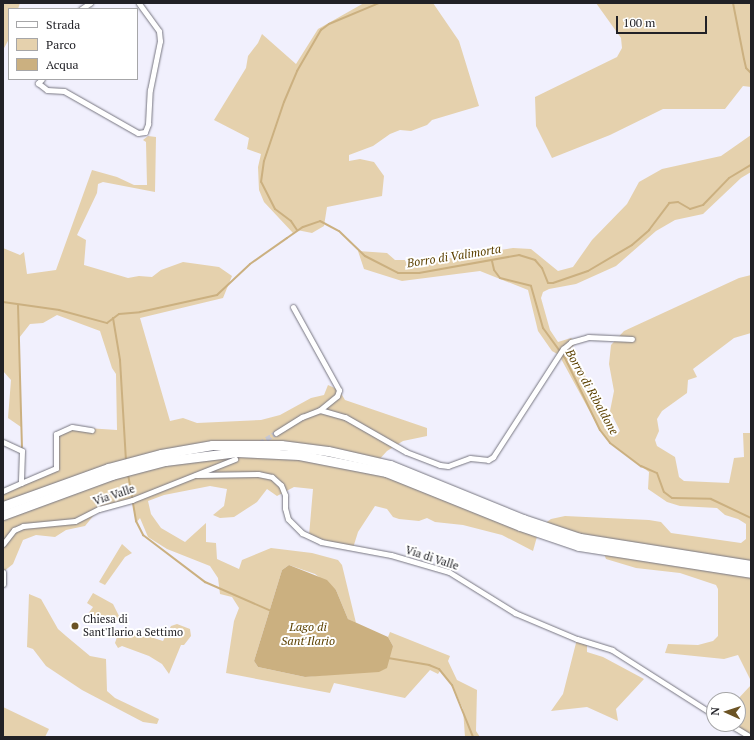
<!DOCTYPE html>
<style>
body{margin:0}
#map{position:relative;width:754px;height:740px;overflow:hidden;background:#f1f0fd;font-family:"PT Serif",serif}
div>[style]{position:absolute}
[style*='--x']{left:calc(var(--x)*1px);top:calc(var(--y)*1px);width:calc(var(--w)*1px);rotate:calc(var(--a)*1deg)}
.green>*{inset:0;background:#e5d1ad}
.water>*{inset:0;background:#cbb080}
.stream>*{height:2px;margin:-1px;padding:0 1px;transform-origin:1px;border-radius:1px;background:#cbb080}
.street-tunnel>*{height:5px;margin-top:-2.5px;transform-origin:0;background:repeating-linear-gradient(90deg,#c7c7d2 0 5px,transparent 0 7.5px)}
.roads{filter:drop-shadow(0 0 1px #777681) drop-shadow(0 0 1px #777681)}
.street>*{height:5px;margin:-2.5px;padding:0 2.5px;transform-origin:2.5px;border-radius:2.5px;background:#fff}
.highway>*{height:9px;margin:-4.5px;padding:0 4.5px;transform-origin:4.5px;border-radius:4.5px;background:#fff}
.dots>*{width:11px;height:11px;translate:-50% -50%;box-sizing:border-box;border:2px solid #fff;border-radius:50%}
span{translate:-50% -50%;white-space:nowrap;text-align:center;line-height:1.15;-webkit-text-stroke:4px #fff;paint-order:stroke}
.street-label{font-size:11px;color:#212126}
.poi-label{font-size:11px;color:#212126}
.left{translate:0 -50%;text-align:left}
.water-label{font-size:12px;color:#5c4100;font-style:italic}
.frame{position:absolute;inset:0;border:4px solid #212126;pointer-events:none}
.legend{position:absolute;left:8px;top:8px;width:130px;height:72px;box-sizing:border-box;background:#fff;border:1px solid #a6a6a8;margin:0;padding:5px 7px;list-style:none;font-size:12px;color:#212126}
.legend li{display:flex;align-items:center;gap:8px;height:20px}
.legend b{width:20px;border:1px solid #a6a6a8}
.north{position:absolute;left:706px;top:692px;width:40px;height:40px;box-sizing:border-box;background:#fff;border:1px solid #a6a6a8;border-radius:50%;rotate:273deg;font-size:11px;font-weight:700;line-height:16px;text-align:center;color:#212126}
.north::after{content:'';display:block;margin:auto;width:14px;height:18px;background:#6c5425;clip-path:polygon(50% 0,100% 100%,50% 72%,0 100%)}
.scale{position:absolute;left:616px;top:16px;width:91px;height:18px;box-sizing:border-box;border:2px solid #212126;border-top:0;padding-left:5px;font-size:12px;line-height:14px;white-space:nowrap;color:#212126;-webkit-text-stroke:3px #fff;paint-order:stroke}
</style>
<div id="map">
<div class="green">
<div style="clip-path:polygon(3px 3px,20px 3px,18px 9px,9px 9px,9px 39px,3px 50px)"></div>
<div style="clip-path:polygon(364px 3px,433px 3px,459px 41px,479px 106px,432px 120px,427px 125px,411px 131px,400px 130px,390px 134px,373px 146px,349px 155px,349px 161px,360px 159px,374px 162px,384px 176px,382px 196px,327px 207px,324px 226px,312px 233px,297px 230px,293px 233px,264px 202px,259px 190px,258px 167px,261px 154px,247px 149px,249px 138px,214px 120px,246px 68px,248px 56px,258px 43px,262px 34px,296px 64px,318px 29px)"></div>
<div style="clip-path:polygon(596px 3px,751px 3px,751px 87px,743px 86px,725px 109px,663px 109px,610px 135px,552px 158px,536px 126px,535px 97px,617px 57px,622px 48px,621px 38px)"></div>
<div style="clip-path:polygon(751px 135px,751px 172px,741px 178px,703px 214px,675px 220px,656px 231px,616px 266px,576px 284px,549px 289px,543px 292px,541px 298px,550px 330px,558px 342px,571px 338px,574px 340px,575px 344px,567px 353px,578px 360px,606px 423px,604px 428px,614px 437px,620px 431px,610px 411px,614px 391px,609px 364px,611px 345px,624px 331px,739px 278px,751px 275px,751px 333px,734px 338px,693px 369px,697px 377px,688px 380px,687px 393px,662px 411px,657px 419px,659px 431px,655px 440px,657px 446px,675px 457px,679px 477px,684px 481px,729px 483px,734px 458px,744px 457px,743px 433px,751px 433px,751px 565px,702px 559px,541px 526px,551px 519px,565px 516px,649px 520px,661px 522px,671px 533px,741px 543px,746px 539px,746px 524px,738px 519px,725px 515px,717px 508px,680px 506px,667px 502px,648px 489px,649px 472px,614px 446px,601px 432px,559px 355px,552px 351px,538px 331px,528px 290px,480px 271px,402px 281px,364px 269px,358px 251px,387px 253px,395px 260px,405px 260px,407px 265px,513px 248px,531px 249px,558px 271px,573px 267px,592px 240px,627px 204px,639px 182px,662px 169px,721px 156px)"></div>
<div style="clip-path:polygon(148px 136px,156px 137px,155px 192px,103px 182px,98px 184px,97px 193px,77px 235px,86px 240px,84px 265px,128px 278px,139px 276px,152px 277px,161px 270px,183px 262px,219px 267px,232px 276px,223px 298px,140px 318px,170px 421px,183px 418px,197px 423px,261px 420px,280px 415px,311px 398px,324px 395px,328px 385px,339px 390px,345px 400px,427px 428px,427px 436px,403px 441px,387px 451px,377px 462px,328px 451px,212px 445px,3px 506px,3px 491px,56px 468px,56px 434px,72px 427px,117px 430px,116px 374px,112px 368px,100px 331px,57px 315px,43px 323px,30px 324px,19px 338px,21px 427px,8px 418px,11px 380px,3px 371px,3px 248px,20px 255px,24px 252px,27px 274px,56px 270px,92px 170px,117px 177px,134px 185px,147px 185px,146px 142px,143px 140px)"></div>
<div style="clip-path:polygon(237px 452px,358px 465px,538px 533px,533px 551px,502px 535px,463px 525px,435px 522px,427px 518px,419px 521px,399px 519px,393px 517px,387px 509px,375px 506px,358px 532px,353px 548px,309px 536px,313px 489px,294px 487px,277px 496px,267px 489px,257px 502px,234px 517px,220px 518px,213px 515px,224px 506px,227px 489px,210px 486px,164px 495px,148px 501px,151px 514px,161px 528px,185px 542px,206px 523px,206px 542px,216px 543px,217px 559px,239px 569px,242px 560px,271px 548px,312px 553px,338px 560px,342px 565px,356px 623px,348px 619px,336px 590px,315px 574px,289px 565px,282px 570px,254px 661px,258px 667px,305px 677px,345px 673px,393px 646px,388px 637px,390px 632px,450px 656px,448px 661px,457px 680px,477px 690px,476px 731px,480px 737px,465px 737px,463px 709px,452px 685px,440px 671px,438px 674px,430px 670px,405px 698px,334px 683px,330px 693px,226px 673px,234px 621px,239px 608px,232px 597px,220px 594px,218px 578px,210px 566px,167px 549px,148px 537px,140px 518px,136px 523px,132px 500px,99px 509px,85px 526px,66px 530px,55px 537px,36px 535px,23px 540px,13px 564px,3px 572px,3px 515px,112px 475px)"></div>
<div style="clip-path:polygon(122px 544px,132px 553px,125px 557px,105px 585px,99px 582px)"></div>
<div style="clip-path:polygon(603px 551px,751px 573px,751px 681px,738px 655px,724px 659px,665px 653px,668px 644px,698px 645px,713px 641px,718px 636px,718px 589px,716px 585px,680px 573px,636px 568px,606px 559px)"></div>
<div style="clip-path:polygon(93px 593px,113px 604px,123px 624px,99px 614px,96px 619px,88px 614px,93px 607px,87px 603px)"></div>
<div style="clip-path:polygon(29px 594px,41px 599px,58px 629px,66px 636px,90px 656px,106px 659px,107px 691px,115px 698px,159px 719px,157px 724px,143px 722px,82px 690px,46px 666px,33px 649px,27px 647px)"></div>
<div style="clip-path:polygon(177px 624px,190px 629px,191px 636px,184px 645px,181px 645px,169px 674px,162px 664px,149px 656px,122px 646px,118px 648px,115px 643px,117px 637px,129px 630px,163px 641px,171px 626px)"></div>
<div style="clip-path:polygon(577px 639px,587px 642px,587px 652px,603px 657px,644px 679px,616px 709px,618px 721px,587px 707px,551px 711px,563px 694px)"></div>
<div style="clip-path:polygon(751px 685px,751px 733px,748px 736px,729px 724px,738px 724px,737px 700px)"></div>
<div style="clip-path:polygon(3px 707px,49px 729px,45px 737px,3px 737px)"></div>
</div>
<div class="water">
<div style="clip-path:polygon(289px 565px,327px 580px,336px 590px,348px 619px,388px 637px,393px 646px,387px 668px,379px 672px,305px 677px,258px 667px,254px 661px,282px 570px)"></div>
</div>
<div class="stream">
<div style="--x:733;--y:3;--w:57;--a:78.9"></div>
<div style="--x:744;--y:59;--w:9;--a:77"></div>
<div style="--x:746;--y:68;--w:7;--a:45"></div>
<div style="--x:297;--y:230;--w:11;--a:-124"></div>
<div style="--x:291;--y:221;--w:20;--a:-143"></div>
<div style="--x:275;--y:209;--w:30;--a:-117"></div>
<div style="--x:261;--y:182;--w:21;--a:-82"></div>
<div style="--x:264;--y:161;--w:62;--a:-71.3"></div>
<div style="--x:284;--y:102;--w:34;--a:-67"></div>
<div style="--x:297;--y:71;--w:48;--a:-59.7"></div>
<div style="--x:321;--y:30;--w:10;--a:-37"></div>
<div style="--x:329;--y:24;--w:54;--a:-22.8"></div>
<div style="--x:492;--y:261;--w:9;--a:77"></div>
<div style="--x:494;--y:270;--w:10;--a:53"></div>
<div style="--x:500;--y:278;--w:32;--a:14"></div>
<div style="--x:531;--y:286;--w:44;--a:74.1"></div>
<div style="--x:543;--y:328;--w:37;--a:54"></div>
<div style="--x:565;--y:358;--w:80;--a:64.1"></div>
<div style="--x:600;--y:430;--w:16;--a:52"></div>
<div style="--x:610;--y:443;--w:39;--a:37"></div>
<div style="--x:641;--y:466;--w:17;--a:24"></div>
<div style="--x:657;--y:473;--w:20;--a:70"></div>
<div style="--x:664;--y:492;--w:10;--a:37"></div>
<div style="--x:672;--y:498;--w:39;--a:1"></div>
<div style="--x:711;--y:499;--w:44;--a:25.4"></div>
<div style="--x:3;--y:302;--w:57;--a:8.1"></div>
<div style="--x:59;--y:310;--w:50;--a:15.2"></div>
<div style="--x:107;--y:323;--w:15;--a:-37"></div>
<div style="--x:119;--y:314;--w:21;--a:-5"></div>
<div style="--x:140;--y:312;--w:79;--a:-12.4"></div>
<div style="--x:217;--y:295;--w:45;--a:-43.2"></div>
<div style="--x:250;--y:264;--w:45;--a:-35.1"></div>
<div style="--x:287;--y:238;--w:19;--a:-35"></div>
<div style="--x:303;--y:227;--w:18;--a:-19"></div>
<div style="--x:320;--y:221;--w:21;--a:28"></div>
<div style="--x:339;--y:231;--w:36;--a:44"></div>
<div style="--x:365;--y:256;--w:37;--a:27"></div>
<div style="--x:398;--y:273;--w:21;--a:0"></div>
<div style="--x:419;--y:273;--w:102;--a:-10.2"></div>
<div style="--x:519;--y:255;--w:17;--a:17"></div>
<div style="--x:535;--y:260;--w:11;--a:49"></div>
<div style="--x:542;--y:268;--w:16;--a:68"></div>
<div style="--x:548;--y:283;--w:5;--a:0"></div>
<div style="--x:553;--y:283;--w:37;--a:-19"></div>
<div style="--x:588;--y:271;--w:51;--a:-30.6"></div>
<div style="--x:632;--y:245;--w:23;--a:-41"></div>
<div style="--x:649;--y:230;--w:34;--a:-53"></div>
<div style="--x:669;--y:203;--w:9;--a:-6"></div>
<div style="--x:678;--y:202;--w:14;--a:30"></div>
<div style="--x:690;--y:209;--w:14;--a:-17"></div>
<div style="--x:703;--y:205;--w:37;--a:-46"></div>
<div style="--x:729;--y:178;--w:26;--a:-31"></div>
<div style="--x:18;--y:305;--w:142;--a:88.4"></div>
<div style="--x:113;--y:318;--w:43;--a:80.5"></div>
<div style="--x:120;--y:360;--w:100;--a:86.6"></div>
<div style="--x:128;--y:474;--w:48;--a:80.3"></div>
<div style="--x:136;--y:521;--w:16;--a:63"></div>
<div style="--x:143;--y:535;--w:78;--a:37.2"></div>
<div style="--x:205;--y:582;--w:72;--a:23.7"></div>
<div style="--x:388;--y:658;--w:42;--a:9.7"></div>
<div style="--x:429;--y:665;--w:11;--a:22"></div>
<div style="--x:439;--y:669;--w:21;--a:51"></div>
<div style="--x:452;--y:685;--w:56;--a:68"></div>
</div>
<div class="street-tunnel">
<div style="--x:260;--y:443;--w:19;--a:-32"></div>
</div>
<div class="roads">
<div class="street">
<div style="--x:81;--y:9;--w:11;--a:-34"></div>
<div style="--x:42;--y:79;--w:6;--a:135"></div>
<div style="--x:38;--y:83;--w:11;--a:38"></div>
<div style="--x:47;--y:90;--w:17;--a:3"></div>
<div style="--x:64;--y:91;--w:85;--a:29.6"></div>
<div style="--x:138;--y:133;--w:7;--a:-8"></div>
<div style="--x:145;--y:132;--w:9;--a:-69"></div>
<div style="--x:148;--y:124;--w:34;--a:-87"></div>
<div style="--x:150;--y:90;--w:50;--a:-78.5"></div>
<div style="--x:160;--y:41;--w:10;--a:-96"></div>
<div style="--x:159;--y:31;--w:34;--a:-126"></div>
<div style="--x:293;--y:307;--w:95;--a:61"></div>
<div style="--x:339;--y:390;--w:6;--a:108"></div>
<div style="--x:337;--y:396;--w:22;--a:141"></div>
<div style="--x:276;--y:433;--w:31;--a:-32"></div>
<div style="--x:302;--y:417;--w:19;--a:-21"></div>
<div style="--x:320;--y:410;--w:26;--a:16"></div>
<div style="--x:345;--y:417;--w:70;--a:29.8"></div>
<div style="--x:406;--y:452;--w:36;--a:21"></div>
<div style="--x:440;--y:465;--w:8;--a:7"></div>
<div style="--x:448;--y:466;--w:23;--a:-20"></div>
<div style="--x:470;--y:458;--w:18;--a:6"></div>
<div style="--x:488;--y:460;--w:6;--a:-31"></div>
<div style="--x:493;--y:457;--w:129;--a:-57.1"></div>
<div style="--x:563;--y:349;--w:11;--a:-41"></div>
<div style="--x:571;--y:342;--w:18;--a:-16"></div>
<div style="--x:588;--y:337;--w:44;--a:2.6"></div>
<div style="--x:3;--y:442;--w:21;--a:25"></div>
<div style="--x:22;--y:451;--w:32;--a:92"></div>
<div style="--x:21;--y:483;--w:20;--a:156"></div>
<div style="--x:196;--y:475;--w:62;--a:-0.9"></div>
<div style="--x:258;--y:474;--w:14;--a:12"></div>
<div style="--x:272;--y:477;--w:12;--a:42"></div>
<div style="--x:281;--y:485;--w:11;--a:68"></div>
<div style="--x:285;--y:495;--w:13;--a:90"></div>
<div style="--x:285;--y:508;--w:11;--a:75"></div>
<div style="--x:288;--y:519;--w:20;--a:45"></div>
<div style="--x:302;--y:533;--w:21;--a:25"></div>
<div style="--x:321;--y:542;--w:71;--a:10.5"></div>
<div style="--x:391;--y:555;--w:60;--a:16.3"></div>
<div style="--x:449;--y:572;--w:78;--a:31.8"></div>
<div style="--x:515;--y:613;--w:67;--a:22.8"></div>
<div style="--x:577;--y:639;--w:37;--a:17"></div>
<div style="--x:612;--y:650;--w:121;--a:32.5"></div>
<div style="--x:21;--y:483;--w:38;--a:-23"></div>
<div style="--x:56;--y:468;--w:34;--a:-90"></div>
<div style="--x:56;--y:434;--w:17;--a:-24"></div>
<div style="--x:72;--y:427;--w:20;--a:9"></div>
<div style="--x:3;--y:544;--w:18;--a:-52"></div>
<div style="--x:14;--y:530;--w:10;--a:-24"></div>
<div style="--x:23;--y:526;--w:52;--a:-5.5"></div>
<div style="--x:75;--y:521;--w:27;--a:-27"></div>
<div style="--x:99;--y:509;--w:34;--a:-15"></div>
<div style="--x:132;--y:500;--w:111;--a:-21.7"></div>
<div style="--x:3;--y:572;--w:12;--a:90"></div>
<div style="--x:729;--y:724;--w:26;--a:31"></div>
</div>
<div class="highway">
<div style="--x:3;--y:506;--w:112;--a:-19.9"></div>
<div style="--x:108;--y:468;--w:55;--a:-14.8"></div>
<div style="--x:161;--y:454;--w:52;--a:-10"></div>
<div style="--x:212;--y:445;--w:69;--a:0"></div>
<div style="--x:281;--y:445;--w:47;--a:7.3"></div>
<div style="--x:328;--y:451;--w:64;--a:12.7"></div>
<div style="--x:390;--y:465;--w:144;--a:22.1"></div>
<div style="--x:523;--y:519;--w:60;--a:18.4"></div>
<div style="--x:580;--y:538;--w:173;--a:9"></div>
<div style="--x:3;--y:515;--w:116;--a:-20.2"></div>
<div style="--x:112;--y:475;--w:55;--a:-14.8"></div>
<div style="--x:165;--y:461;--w:73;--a:-7.1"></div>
<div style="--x:237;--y:452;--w:62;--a:2.8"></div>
<div style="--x:299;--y:455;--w:89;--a:11.1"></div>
<div style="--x:386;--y:472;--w:144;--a:21.9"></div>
<div style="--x:520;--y:526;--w:62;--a:18.7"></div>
<div style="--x:579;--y:546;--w:174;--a:8.9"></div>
</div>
</div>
<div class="dots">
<div style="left:75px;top:626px;background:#6c5425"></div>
</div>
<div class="street-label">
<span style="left:114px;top:495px;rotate:-18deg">Via Valle</span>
<span style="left:432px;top:558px;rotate:18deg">Via di Valle</span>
</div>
<div class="poi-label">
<span class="left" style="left:83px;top:626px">Chiesa di<br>Sant'Ilario a Settimo</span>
</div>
<div class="water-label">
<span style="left:454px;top:256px;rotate:-9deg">Borro di Valimorta</span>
<span style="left:592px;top:392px;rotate:61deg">Borro di Ribaldone</span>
<span style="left:308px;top:634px">Lago di<br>Sant'Ilario</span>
</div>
<div class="frame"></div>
<ul class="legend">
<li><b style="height:5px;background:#fff"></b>Strada</li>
<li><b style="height:11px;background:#e5d1ad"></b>Parco</li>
<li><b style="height:11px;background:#cbb080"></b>Acqua</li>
</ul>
<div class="north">N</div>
<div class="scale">100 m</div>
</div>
